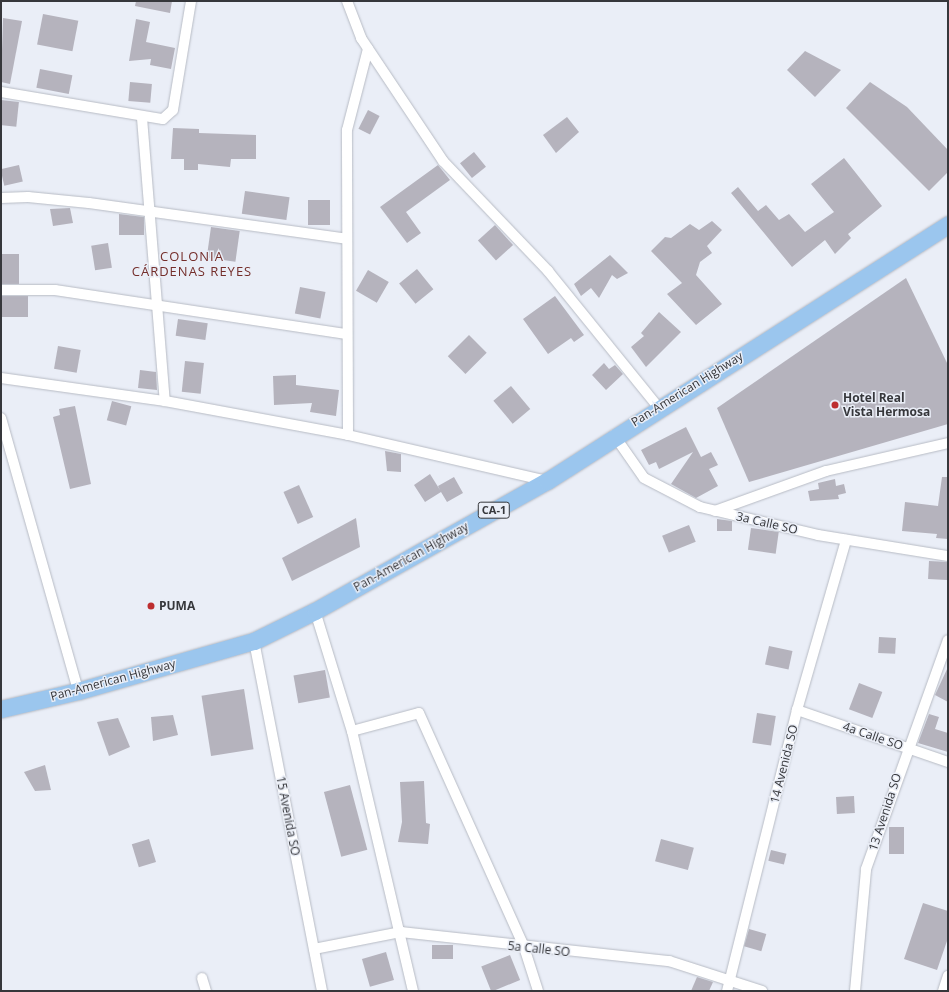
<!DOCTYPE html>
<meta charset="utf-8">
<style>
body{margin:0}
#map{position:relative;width:949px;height:992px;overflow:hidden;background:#eaeef7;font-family:"Open Sans",sans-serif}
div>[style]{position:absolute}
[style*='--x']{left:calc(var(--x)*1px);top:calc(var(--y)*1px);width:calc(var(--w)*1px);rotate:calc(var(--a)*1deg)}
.building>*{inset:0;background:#b5b3bd;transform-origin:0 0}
.roads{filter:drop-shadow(0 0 1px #b7bbc4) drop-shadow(0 0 1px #b7bbc4)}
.minor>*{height:10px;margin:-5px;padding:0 5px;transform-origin:5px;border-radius:5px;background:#fff}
.trunk>*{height:17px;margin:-8.5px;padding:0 8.5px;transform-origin:8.5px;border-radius:8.5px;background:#9bc6ee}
.dots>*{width:11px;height:11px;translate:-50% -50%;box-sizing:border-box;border:2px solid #eaeef7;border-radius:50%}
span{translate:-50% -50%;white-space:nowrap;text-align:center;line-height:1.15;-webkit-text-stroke:3px #eaeef7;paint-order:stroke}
.shield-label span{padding:1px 3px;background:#eaeef7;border:1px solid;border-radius:3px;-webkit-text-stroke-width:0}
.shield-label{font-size:11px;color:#36373b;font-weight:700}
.street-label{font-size:12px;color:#36373b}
.poi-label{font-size:12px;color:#36373b;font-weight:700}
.left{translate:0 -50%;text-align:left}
.neighbourhood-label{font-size:13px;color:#742e2b;letter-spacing:1px}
.frame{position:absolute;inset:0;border:2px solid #36373b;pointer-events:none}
</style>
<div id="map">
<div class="building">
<div style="clip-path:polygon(136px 1px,172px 1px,170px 13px,135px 6px)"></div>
<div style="left:43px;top:14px;width:36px;height:31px;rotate:11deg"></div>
<div style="clip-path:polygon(3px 18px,22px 21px,10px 84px,1px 82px)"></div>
<div style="clip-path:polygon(136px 19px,150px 22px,146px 42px,175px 48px,171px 69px,150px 65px,151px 59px,129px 61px)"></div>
<div style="clip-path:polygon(805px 51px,841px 70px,815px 97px,787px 70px)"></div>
<div style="left:40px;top:69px;width:33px;height:19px;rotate:11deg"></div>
<div style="left:130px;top:82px;width:22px;height:19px;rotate:5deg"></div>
<div style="clip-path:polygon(870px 82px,907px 107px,948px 150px,948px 172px,929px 191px,846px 108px)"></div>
<div style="left:1px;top:100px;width:18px;height:25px;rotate:6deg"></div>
<div style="left:368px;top:110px;width:13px;height:21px;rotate:27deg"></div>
<div style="clip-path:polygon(567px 117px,579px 132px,556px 153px,543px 135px)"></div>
<div style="clip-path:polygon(173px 128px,199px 129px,199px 133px,256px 135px,256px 159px,231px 159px,230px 167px,198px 164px,198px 170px,184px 170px,184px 159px,171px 159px)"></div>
<div style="left:474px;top:152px;width:19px;height:18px;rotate:51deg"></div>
<div style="clip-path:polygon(844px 158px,882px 206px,848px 234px,851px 238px,835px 254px,825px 240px,792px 267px,731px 193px,738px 187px,758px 211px,766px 205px,779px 220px,789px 214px,805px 232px,834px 212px,811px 184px)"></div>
<div style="left:19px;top:165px;width:17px;height:19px;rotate:77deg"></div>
<div style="clip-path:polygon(438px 165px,450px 180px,406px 212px,421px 233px,407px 243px,380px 207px)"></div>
<div style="left:245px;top:191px;width:45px;height:23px;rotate:8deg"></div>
<div style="left:308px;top:200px;width:22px;height:25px"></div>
<div style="clip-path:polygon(70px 208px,73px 223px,53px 226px,50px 209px)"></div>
<div style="clip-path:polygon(119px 214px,144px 217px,144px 235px,119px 235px)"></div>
<div style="clip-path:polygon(712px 221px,722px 230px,707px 246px,712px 253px,700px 262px,696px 275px,722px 304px,696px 325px,667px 294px,682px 283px,651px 251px,665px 237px,671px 238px,690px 224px,699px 230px)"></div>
<div style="left:495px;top:225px;width:27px;height:23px;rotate:48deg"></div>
<div style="left:211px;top:227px;width:29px;height:31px;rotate:8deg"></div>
<div style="left:108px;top:243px;width:25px;height:17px;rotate:81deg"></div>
<div style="left:1px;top:254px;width:18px;height:30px"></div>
<div style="clip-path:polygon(610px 255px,628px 273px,617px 279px,612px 275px,599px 298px,591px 288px,581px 296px,574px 284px)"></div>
<div style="left:417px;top:269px;width:26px;height:23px;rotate:51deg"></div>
<div style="left:368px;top:270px;width:24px;height:24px;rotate:30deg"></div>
<div style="clip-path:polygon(906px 278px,948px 365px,948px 424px,749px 482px,717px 408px)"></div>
<div style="left:300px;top:287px;width:26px;height:27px;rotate:11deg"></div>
<div style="left:1px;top:296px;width:27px;height:21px"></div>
<div style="clip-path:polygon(555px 296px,584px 335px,574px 342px,571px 338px,548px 354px,523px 319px)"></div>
<div style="clip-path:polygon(659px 312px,681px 332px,646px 367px,631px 347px,644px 336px,641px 333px)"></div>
<div style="left:178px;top:319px;width:30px;height:17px;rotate:8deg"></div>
<div style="left:469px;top:335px;width:25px;height:30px;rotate:45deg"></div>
<div style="left:58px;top:346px;width:23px;height:23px;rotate:10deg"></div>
<div style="left:185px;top:361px;width:19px;height:31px;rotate:6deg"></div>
<div style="clip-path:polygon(604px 363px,609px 369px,615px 365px,623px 374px,606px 390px,592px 375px)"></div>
<div style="clip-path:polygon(140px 370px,156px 372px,157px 390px,138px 388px)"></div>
<div style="clip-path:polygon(296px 375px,296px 385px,339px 390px,336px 416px,310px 412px,312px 403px,274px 405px,273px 376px)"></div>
<div style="left:511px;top:386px;width:30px;height:23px;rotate:50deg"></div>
<div style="left:112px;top:401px;width:20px;height:20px;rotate:15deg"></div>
<div style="clip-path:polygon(75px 406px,91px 484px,70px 489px,53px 417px,60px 415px,59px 409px)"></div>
<div style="clip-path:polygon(686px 427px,701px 457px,711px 452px,718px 465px,709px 469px,718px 486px,696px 498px,671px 484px,693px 452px,659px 469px,656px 462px,649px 465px,641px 450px)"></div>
<div style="clip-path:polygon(385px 451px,401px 454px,401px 472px,387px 471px)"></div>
<div style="clip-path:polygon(430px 474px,440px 490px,438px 486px,454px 477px,463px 493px,447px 502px,441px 492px,425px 502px,414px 485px)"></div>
<div style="clip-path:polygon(942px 477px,948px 477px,948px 539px,936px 538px,937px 534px,902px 531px,905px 502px,938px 506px)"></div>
<div style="clip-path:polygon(835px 479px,836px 486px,844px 484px,846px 493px,838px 495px,839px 499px,810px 501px,808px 491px,819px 489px,818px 483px)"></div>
<div style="left:299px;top:485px;width:35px;height:17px;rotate:66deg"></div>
<div style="clip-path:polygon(356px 518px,360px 547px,292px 581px,282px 558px)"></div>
<div style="clip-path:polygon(717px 519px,732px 521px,732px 531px,717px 531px)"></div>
<div style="left:689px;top:525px;width:18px;height:29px;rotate:68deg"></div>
<div style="left:751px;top:528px;width:28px;height:22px;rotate:8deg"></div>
<div style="left:929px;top:561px;width:19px;height:18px;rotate:3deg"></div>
<div style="left:879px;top:637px;width:17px;height:16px;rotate:3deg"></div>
<div style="left:769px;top:646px;width:24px;height:19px;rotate:12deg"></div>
<div style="clip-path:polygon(948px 667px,948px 702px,935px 695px)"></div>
<div style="left:325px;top:670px;width:28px;height:32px;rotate:80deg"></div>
<div style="left:859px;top:683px;width:25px;height:28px;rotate:21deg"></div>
<div style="left:244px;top:689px;width:61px;height:43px;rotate:81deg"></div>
<div style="left:757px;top:713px;width:19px;height:30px;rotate:9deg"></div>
<div style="clip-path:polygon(929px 714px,939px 717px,935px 729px,948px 733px,948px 752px,918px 743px)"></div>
<div style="clip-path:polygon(173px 715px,178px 735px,153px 741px,151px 717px)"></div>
<div style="clip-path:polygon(118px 718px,130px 747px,109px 756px,97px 722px)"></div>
<div style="clip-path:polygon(45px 765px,51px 790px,35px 791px,24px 772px)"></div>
<div style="clip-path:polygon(424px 781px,426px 823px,430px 824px,428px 844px,398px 842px,402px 822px,400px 782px)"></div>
<div style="left:350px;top:785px;width:67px;height:27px;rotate:75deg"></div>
<div style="left:854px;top:796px;width:17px;height:18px;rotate:87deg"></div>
<div style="left:889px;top:827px;width:15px;height:27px"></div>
<div style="left:149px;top:839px;width:24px;height:18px;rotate:73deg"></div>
<div style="left:661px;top:839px;width:34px;height:23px;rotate:15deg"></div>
<div style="left:771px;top:850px;width:16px;height:11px;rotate:14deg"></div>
<div style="clip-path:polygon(923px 903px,948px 911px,948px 938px,937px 970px,904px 959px)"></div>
<div style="left:749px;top:929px;width:18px;height:18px;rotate:16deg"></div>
<div style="left:432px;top:945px;width:21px;height:14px"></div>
<div style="left:386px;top:952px;width:29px;height:25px;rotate:74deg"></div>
<div style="left:510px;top:955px;width:27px;height:31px;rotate:68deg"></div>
<div style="clip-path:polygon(697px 977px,713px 982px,709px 991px,691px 991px)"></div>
</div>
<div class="roads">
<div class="minor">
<div style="--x:347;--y:1;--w:40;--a:69"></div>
<div style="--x:361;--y:38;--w:148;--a:56.3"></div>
<div style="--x:443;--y:161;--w:152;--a:46.3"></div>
<div style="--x:548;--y:271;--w:175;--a:51"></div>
<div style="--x:1;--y:92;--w:164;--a:9.5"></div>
<div style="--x:163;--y:119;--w:13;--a:-42"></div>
<div style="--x:173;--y:110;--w:110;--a:-80.6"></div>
<div style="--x:142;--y:118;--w:284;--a:85.4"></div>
<div style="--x:1;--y:198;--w:27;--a:-2"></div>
<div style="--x:28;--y:197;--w:61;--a:5.6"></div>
<div style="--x:89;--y:203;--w:260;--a:7.9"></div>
<div style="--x:1;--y:290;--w:54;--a:0"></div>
<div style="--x:55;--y:290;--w:295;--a:8.6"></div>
<div style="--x:1;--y:378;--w:166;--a:8"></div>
<div style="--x:165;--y:401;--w:186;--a:10.5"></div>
<div style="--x:348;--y:435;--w:204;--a:13"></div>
<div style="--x:1;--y:418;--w:284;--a:74.2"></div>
<div style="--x:348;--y:435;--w:305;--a:-90.2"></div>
<div style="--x:347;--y:130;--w:84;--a:-75.5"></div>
<div style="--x:614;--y:435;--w:52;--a:55.1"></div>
<div style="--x:644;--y:478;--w:63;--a:27.4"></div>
<div style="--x:700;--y:507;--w:121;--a:13.3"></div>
<div style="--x:818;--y:535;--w:132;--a:9.2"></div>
<div style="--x:715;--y:511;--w:118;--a:-19.8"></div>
<div style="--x:826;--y:471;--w:125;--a:-12.9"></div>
<div style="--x:315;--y:611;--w:126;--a:72.9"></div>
<div style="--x:352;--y:731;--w:267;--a:76.8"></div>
<div style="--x:254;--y:641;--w:357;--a:79"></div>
<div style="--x:797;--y:710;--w:160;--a:19"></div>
<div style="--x:352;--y:731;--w:69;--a:-15"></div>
<div style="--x:419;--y:713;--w:256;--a:65.8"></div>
<div style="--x:524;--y:947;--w:46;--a:72.3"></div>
<div style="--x:314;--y:949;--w:89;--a:-11.1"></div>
<div style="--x:401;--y:932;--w:270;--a:6.2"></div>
<div style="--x:669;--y:961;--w:98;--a:17.9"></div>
<div style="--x:202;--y:978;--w:14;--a:73"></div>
<div style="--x:727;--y:991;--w:290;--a:-76"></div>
<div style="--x:797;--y:710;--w:177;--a:-73.9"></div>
<div style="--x:855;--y:991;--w:122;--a:-84.8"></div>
<div style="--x:866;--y:869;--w:243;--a:-70.3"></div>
<div style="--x:943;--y:991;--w:16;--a:-72"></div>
</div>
<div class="trunk">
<div style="--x:1;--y:709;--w:79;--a:-13.2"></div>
<div style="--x:78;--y:691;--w:183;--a:-15.9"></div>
<div style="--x:254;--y:641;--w:68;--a:-26.2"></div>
<div style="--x:315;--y:611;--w:266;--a:-29.3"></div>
<div style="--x:547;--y:481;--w:476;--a:-32.6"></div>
</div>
</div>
<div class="dots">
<div style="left:835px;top:405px;background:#bd2e30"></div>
<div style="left:151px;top:606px;background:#bd2e30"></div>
</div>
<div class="shield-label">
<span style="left:494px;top:510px">CA-1</span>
</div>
<div class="street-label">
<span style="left:687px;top:389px;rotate:-32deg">Pan-American Highway</span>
<span style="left:767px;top:523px;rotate:13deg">3a Calle SO</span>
<span style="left:411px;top:557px;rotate:-29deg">Pan-American Highway</span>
<span style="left:113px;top:680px;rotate:-15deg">Pan-American Highway</span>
<span style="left:873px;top:736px;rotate:19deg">4a Calle SO</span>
<span style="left:784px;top:764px;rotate:-76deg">14 Avenida SO</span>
<span style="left:885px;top:812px;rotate:-72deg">13 Avenida SO</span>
<span style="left:288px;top:816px;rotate:79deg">15 Avenida SO</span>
<span style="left:539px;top:949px;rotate:6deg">5a Calle SO</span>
</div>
<div class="poi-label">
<span class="left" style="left:843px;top:405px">Hotel Real<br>Vista Hermosa</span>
<span class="left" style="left:159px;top:606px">PUMA</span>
</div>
<div class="neighbourhood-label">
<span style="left:192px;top:264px">COLONIA<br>CÁRDENAS REYES</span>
</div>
<div class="frame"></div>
</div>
